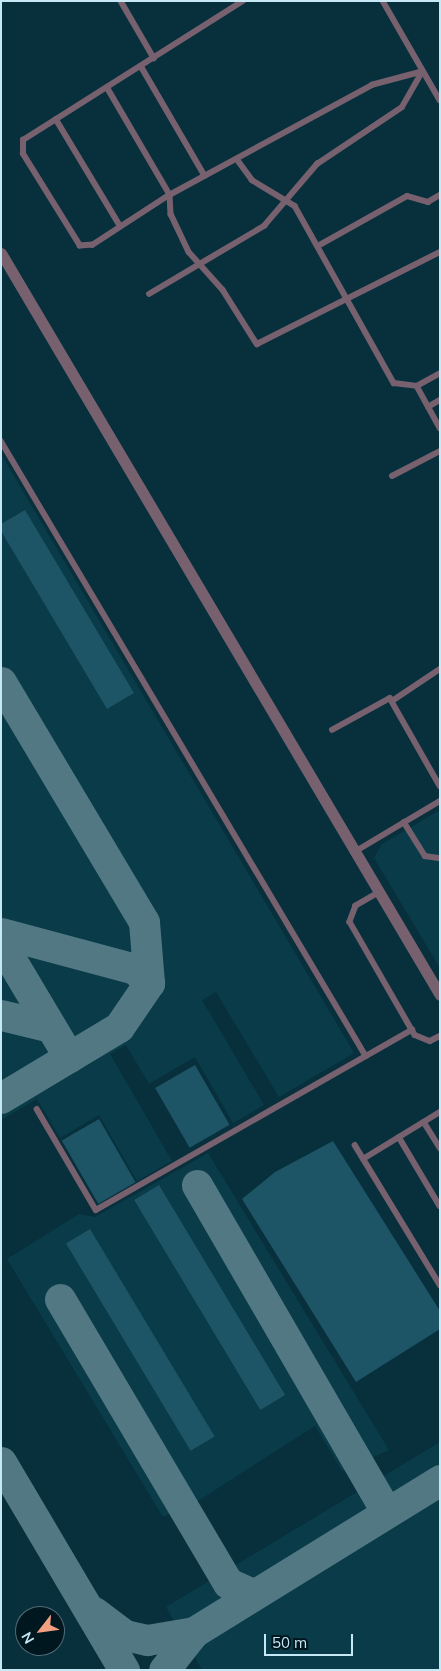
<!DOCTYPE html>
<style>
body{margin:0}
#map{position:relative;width:441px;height:1671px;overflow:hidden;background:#07303c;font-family:Mulish,sans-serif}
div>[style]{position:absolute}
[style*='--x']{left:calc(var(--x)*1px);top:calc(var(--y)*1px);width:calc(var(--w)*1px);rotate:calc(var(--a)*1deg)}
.built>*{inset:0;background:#093b48}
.taxiway>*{height:31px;margin:-15.5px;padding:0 15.5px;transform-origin:15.5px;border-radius:15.5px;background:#527884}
.building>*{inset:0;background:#1d5566;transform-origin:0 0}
.lane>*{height:5.5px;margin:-2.75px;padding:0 2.75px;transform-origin:2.75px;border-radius:2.75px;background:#78616f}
.street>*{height:11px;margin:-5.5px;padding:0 5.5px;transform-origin:5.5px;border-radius:5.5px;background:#78616f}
span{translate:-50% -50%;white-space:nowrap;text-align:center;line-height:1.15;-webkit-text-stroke:4px #001720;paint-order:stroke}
.frame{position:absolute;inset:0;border:2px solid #c6e9f5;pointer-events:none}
.north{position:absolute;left:15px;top:1606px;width:50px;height:50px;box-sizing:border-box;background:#001720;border:1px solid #4f6b75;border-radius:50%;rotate:240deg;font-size:14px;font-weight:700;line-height:20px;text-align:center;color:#c6e9f5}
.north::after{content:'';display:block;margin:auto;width:18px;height:22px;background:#f3a081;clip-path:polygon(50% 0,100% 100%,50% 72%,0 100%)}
.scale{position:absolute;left:264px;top:1634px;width:89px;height:22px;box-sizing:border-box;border:2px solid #c6e9f5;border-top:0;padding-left:6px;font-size:15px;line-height:18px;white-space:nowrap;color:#c6e9f5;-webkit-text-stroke:4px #001720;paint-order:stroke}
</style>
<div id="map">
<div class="built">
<div style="clip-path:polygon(1px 454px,354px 1053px,279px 1097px,216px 992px,202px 1000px,264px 1105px,233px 1123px,195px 1057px,149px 1084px,126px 1045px,110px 1054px,172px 1161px,137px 1181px,99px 1115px,60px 1138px,37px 1099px,1px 1120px)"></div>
<div style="clip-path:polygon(440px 810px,440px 968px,374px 858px,382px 844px)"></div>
<div style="clip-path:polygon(208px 1153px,389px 1450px,342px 1471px,315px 1426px,201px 1499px,163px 1517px,7px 1259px,79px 1214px,95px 1217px)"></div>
<div style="clip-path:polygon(440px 1442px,440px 1670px,202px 1670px,166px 1607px)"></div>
</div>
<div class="taxiway">
<div style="--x:1;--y:682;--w:279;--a:59.2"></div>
<div style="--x:144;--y:922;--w:61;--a:85.3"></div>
<div style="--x:149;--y:983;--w:53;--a:124.3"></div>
<div style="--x:119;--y:1027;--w:138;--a:149"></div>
<div style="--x:1;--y:933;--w:139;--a:15"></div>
<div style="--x:135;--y:969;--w:20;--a:45"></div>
<div style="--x:1;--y:943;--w:133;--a:59.2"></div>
<div style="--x:1;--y:1015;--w:51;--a:13.5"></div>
<div style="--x:197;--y:1185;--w:377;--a:59.9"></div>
<div style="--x:60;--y:1299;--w:330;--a:59.4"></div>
<div style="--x:228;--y:1583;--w:27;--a:24"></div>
<div style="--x:1;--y:1462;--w:242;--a:59.4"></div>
<div style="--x:94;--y:1612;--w:39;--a:37"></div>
<div style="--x:125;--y:1635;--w:23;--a:13"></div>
<div style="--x:147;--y:1640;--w:48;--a:-9.7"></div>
<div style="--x:194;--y:1632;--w:48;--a:128.3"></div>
<div style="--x:194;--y:1632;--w:289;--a:-31.7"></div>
</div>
<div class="building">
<div style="clip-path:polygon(25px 510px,134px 693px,107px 709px,1px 531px,1px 524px)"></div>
<div style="left:195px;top:1065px;width:69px;height:46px;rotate:60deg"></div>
<div style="left:99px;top:1119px;width:73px;height:43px;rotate:60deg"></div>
<div style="clip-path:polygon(333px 1141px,440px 1311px,440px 1329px,356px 1382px,242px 1199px,275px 1172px)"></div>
<div style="left:159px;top:1185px;width:245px;height:29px;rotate:59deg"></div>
<div style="left:90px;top:1229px;width:242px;height:28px;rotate:59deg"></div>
</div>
<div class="lane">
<div style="--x:121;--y:1;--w:66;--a:59.9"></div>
<div style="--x:383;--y:1;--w:114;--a:60.1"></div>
<div style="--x:141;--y:66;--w:127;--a:59.8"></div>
<div style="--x:107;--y:87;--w:125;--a:59.7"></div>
<div style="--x:170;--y:195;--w:19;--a:87"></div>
<div style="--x:171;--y:214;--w:42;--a:64.7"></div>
<div style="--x:189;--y:252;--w:51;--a:48.2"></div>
<div style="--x:223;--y:290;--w:64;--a:57.8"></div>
<div style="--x:257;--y:344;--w:205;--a:-26.7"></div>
<div style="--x:56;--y:119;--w:122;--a:59"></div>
<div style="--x:237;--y:159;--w:26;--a:54"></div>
<div style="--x:252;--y:180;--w:50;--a:31.2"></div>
<div style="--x:295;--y:206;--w:203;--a:60.8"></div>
<div style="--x:394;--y:383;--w:23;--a:7"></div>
<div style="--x:417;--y:386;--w:48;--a:61.3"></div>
<div style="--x:318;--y:246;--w:102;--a:-29.3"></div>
<div style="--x:407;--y:196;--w:22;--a:16"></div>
<div style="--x:428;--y:202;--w:14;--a:-30"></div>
<div style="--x:149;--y:294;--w:134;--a:-30.6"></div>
<div style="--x:264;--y:226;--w:82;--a:-49.5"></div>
<div style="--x:317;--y:164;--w:102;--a:-33.8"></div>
<div style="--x:402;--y:107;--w:40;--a:-60.3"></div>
<div style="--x:422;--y:72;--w:51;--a:165.1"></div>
<div style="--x:373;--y:85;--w:231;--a:151.5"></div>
<div style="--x:170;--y:195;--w:92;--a:147"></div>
<div style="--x:93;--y:245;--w:13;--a:176"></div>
<div style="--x:80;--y:246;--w:108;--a:-121.8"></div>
<div style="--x:23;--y:154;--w:14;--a:-90"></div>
<div style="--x:23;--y:140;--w:260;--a:-32.3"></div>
<div style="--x:417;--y:386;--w:26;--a:-29"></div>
<div style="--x:428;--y:407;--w:14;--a:-30"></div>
<div style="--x:1;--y:441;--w:715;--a:59.31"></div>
<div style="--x:392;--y:476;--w:54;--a:-27.5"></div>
<div style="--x:392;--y:701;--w:58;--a:-33.7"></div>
<div style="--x:332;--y:730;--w:66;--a:-28.9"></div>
<div style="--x:390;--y:698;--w:101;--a:60.4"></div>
<div style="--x:404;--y:822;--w:40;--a:58"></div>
<div style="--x:425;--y:856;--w:15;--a:8"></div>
<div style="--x:356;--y:851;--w:98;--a:-30.8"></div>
<div style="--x:380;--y:892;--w:28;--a:150"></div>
<div style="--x:356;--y:906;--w:17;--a:111"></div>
<div style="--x:350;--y:922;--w:130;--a:60.1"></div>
<div style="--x:415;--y:1035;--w:16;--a:22"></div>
<div style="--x:430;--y:1041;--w:11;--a:-27"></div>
<div style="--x:37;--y:1109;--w:117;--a:59.7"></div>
<div style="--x:96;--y:1210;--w:364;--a:-29.7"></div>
<div style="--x:424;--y:1122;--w:31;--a:58"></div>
<div style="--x:399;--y:1137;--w:80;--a:59.3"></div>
<div style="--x:355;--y:1145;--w:164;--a:58.7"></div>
<div style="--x:363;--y:1159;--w:90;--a:-31.4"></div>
</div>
<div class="street">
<div style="--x:1;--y:253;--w:862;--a:59.39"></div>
</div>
<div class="frame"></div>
<div class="north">N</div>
<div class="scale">50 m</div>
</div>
